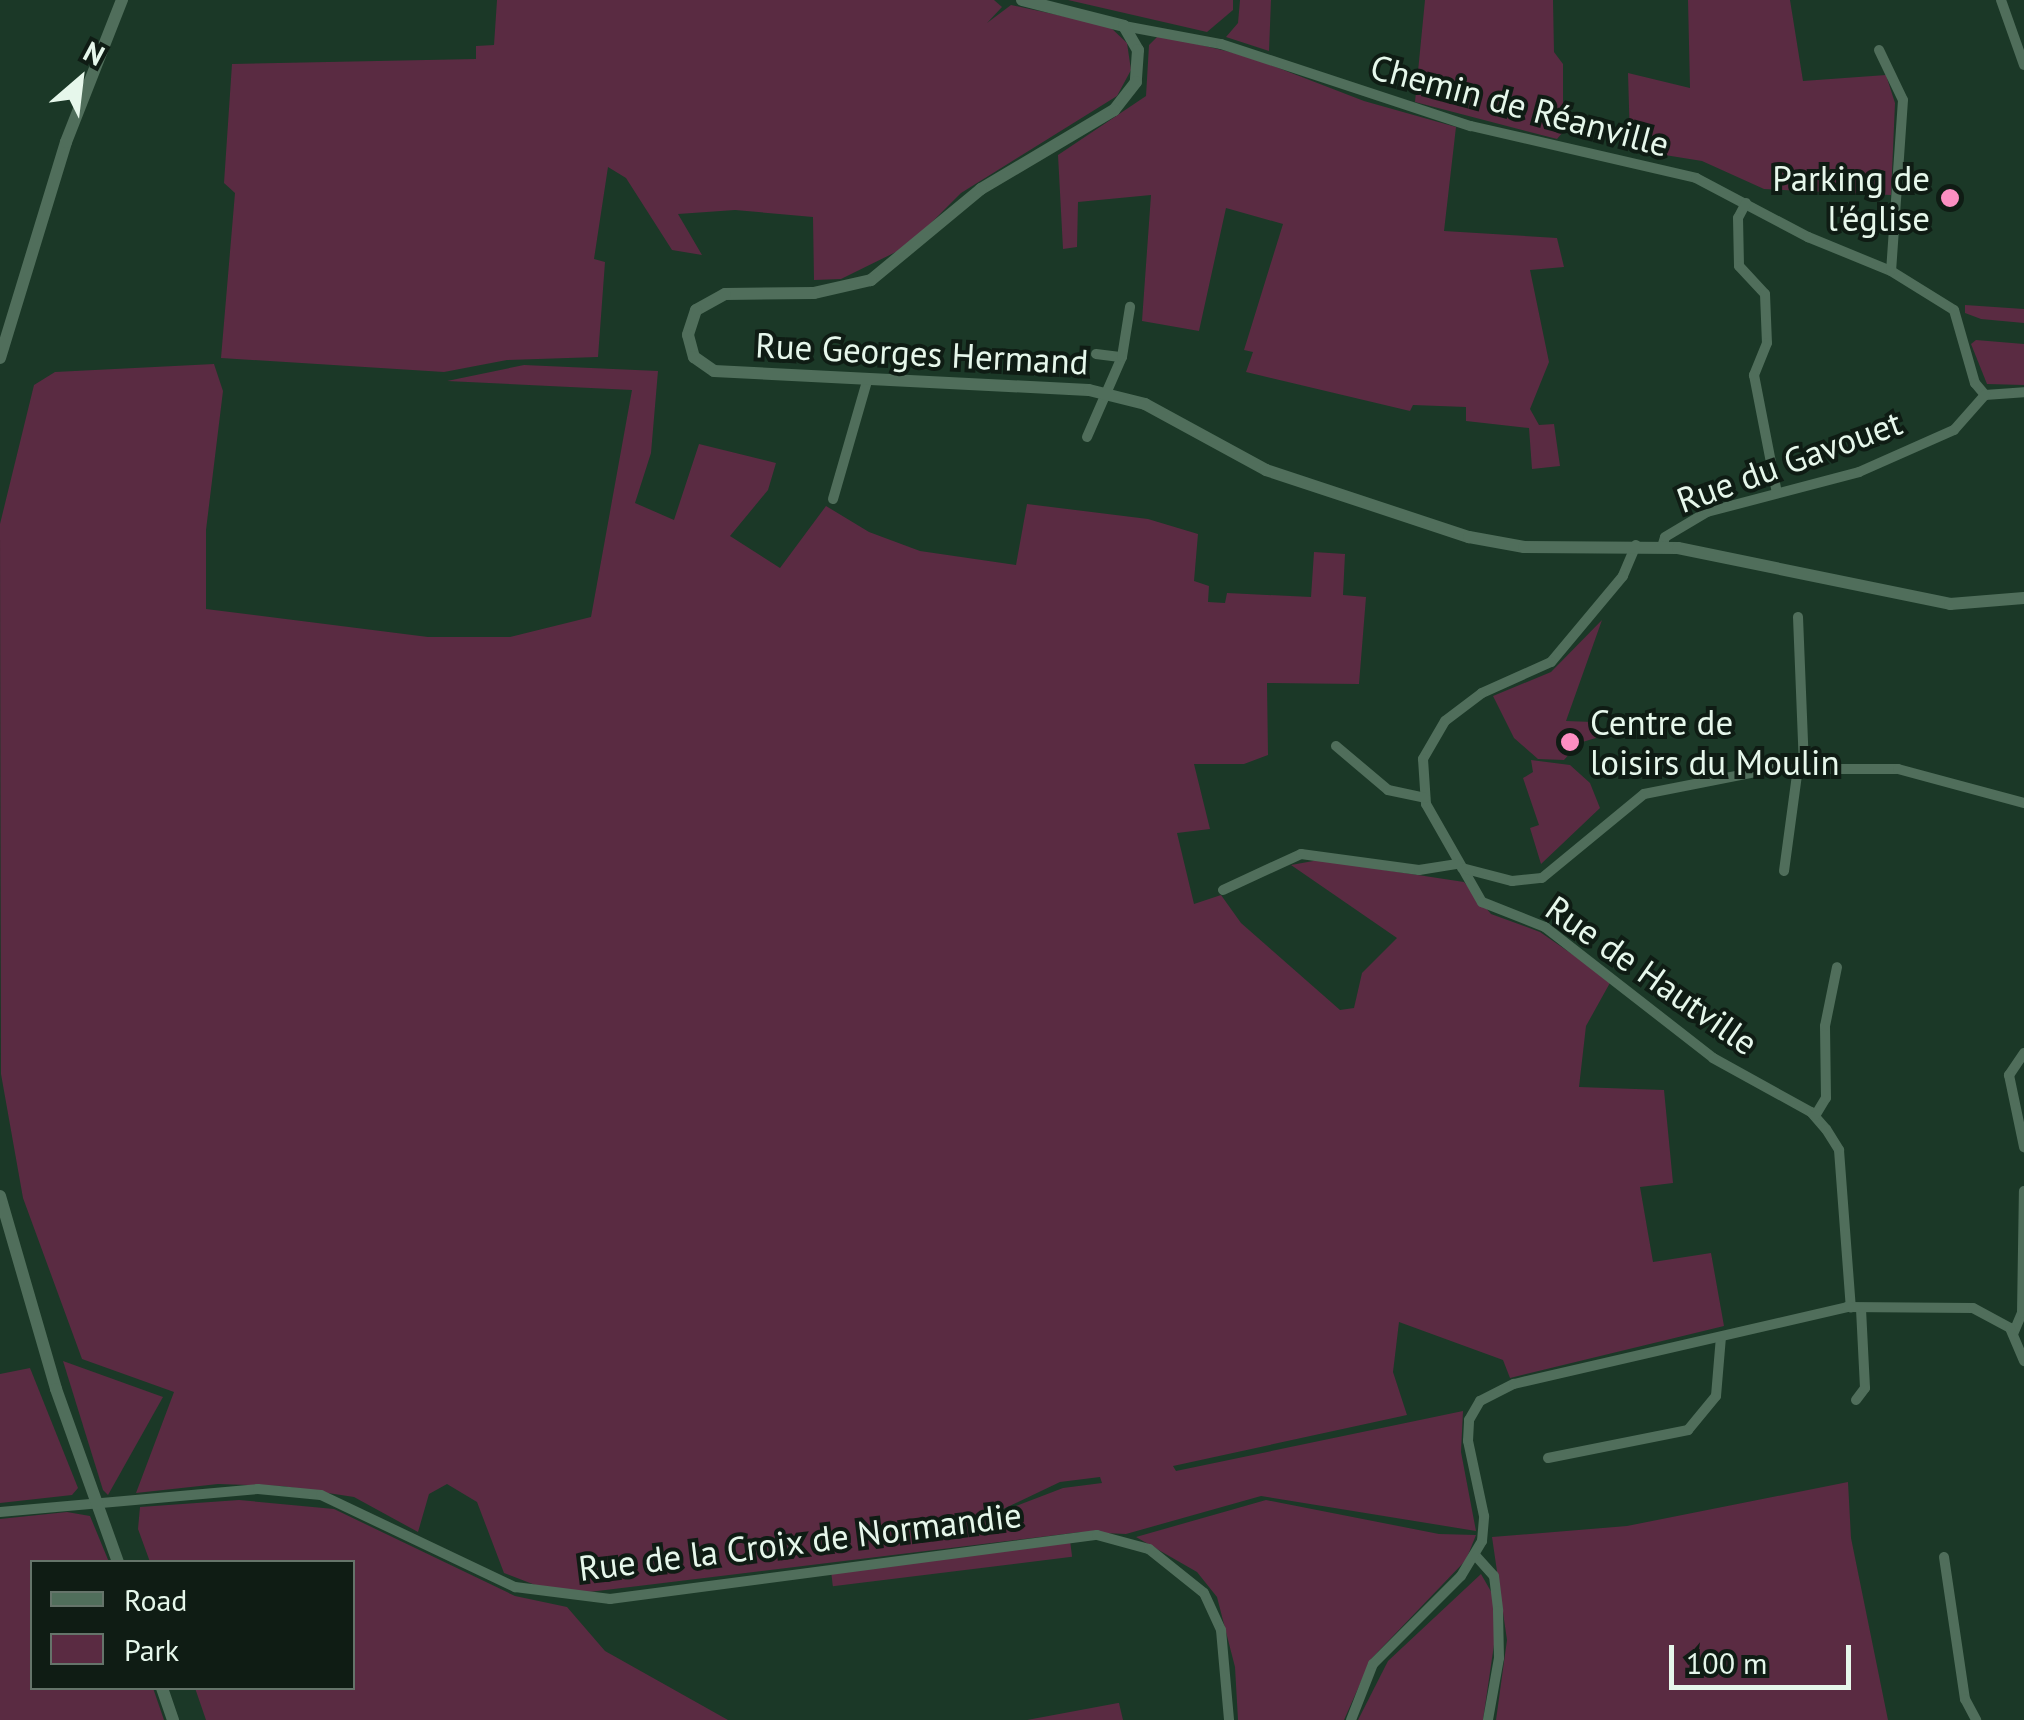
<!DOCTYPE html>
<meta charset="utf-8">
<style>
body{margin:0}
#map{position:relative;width:2024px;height:1720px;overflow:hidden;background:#1b3827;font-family:"PT Sans",sans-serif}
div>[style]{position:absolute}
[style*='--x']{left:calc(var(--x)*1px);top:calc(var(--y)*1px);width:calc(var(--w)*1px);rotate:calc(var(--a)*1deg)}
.green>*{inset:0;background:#5a2b42;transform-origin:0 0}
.minor>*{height:10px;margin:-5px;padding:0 5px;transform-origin:5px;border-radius:5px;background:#506e5b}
.tertiary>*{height:12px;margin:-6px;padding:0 6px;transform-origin:6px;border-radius:6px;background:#506e5b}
.dots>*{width:28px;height:28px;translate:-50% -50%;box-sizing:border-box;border:5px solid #0f1c14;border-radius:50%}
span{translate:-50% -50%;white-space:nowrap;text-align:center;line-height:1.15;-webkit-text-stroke:8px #0f1c14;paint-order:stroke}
.street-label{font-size:35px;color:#e6f7eb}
.poi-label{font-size:35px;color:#e6f7eb}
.right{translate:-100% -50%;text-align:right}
.left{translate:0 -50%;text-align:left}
.legend{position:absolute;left:30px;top:1560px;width:325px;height:130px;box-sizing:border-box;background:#0f1c14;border:2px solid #65746a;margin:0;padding:12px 18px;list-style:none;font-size:30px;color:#e6f7eb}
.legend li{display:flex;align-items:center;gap:20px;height:50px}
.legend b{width:50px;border:2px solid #65746a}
.north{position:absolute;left:30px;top:30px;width:100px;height:100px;-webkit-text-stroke:8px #0f1c14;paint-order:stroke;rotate:28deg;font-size:28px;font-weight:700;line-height:40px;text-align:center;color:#e6f7eb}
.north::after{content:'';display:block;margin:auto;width:35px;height:45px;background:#e6f7eb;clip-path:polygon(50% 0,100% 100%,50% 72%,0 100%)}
.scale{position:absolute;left:1669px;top:1645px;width:182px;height:45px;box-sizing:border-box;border:5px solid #e6f7eb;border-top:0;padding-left:12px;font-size:30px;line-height:35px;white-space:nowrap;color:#e6f7eb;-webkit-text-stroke:8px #0f1c14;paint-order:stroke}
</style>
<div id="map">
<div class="green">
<div style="clip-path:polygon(497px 0,994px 0,1002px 7px,987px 23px,1011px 5px,1109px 26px,1127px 43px,1131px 70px,1117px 96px,961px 193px,908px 246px,841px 279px,814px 280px,813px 217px,735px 210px,678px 214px,702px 255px,672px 250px,626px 178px,608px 167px,594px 259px,605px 262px,598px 357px,507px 360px,444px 372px,221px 358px,235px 193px,224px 183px,232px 64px,476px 59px,476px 46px,494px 45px)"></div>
<div style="clip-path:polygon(1068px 0,1233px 0,1233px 10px,1207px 32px)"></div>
<div style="clip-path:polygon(1240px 0,1271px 0,1269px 51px,1226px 37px,1238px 23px)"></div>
<div style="clip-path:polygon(1425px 0,1553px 0,1554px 52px,1563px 64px,1563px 132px,1557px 139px,1415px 102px)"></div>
<div style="clip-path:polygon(1688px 0,1790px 0,1803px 81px,1886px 75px,1895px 103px,1891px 195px,1764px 189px,1702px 161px,1640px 151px,1640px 142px,1630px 141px,1628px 73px,1690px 88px)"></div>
<div style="clip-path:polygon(1159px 35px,1247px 56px,1364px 101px,1456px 127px,1444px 231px,1557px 238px,1564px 267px,1530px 270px,1549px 362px,1530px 409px,1539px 425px,1554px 424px,1560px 466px,1532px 469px,1529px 428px,1466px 421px,1466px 407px,1413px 405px,1410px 411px,1246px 372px,1253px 352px,1244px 350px,1283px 224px,1226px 208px,1199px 331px,1142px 321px,1151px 195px,1078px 202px,1077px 247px,1063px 249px,1058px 155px,1146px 96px,1149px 45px)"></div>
<div style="clip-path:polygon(1965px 305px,2024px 309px,2024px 323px,1981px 319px,1965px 313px)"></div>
<div style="clip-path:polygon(1976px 340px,2024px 344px,2024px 385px,1987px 384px,1971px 344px)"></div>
<div style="clip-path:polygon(evenodd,214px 364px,223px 391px,206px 530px,206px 609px,428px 637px,510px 637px,591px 617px,632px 390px,447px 381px,524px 365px,658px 371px,651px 453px,635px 503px,674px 520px,699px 444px,776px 463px,768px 490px,730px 536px,780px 568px,826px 506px,869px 532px,920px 551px,1016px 565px,1027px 504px,1148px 519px,1198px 534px,1194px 581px,1209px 586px,1208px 602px,1225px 603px,1227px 593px,1311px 597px,1314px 552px,1345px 554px,1343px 595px,1366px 597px,1359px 684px,1267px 683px,1268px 755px,1244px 764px,1194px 764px,1210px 829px,1177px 833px,1194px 904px,1221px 895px,1241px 923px,1340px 1010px,1354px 1008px,1362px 973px,1397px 938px,1291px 865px,1319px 860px,1464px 882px,1491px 914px,1540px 932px,1611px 981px,1586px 1026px,1579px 1087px,1664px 1090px,1673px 1183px,1640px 1187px,1653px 1262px,1711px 1253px,1724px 1326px,1510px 1378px,1503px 1360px,1399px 1322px,1393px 1372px,1407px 1415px,1173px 1466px,1176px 1471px,1463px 1411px,1461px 1452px,1476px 1531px,1261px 1496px,1126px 1534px,1081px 1532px,589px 1592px,543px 1588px,504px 1573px,477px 1502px,447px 1484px,429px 1494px,418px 1532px,354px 1497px,282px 1486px,218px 1484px,136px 1493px,174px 1392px,82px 1359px,23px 1198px,1px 1074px,0 524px,34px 385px,55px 372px,214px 364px,1100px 1477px,1102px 1483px,1063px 1488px,980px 1520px,1060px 1482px,1100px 1477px)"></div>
<div style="clip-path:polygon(1602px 620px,1566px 721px,1593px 722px,1596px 738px,1579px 743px,1564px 760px,1538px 759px,1514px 738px,1493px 696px,1551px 672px)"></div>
<div style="clip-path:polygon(1531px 760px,1570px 765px,1590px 783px,1600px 808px,1541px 864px,1530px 828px,1539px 825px,1523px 778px,1533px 772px)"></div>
<div style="clip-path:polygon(63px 1361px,163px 1397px,108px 1495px,103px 1490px)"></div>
<div style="clip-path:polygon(30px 1368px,78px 1488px,72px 1495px,0 1503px,0 1374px)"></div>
<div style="clip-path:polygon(1848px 1482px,1851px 1538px,1888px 1720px,1496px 1720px,1507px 1640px,1492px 1537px,1627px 1526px)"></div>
<div style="clip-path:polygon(239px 1500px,334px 1509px,515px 1596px,567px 1607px,605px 1651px,728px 1720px,206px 1720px,195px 1688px,352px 1688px,352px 1562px,150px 1562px,138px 1529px,140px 1507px)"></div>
<div style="clip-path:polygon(1266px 1500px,1439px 1534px,1476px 1535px,1466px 1560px,1371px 1659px,1344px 1720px,1238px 1720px,1235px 1667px,1217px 1597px,1197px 1572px,1136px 1537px)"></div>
<div style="clip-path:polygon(67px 1512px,90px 1516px,109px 1562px,32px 1562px,32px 1688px,153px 1688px,164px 1720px,0 1720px,0 1519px)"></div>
<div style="left:1070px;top:1540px;width:17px;height:241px;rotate:83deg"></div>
<div style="clip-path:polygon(1481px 1574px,1493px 1595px,1495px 1638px,1483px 1720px,1358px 1720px,1388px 1661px)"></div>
<div style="clip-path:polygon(1119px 1703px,1123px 1720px,1027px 1720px,1118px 1703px)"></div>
</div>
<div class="minor">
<div style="--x:2001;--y:0;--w:69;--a:70.5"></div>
<div style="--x:1124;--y:26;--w:99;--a:10.5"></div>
<div style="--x:1221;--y:44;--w:263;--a:18.2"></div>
<div style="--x:1471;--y:126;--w:231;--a:13"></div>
<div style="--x:1696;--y:178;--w:127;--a:27.8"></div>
<div style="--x:1808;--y:237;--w:90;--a:22.3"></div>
<div style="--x:1891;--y:271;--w:74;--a:31.8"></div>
<div style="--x:1954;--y:310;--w:76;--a:74"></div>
<div style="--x:1975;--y:383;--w:16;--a:50"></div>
<div style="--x:1985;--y:395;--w:39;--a:-4"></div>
<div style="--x:1879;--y:50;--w:55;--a:64.4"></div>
<div style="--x:1903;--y:100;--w:171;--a:94"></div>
<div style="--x:1746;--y:203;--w:17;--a:118"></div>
<div style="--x:1738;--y:218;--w:48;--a:88.8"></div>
<div style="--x:1739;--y:266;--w:38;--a:47"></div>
<div style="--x:1765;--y:294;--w:49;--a:87.7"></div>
<div style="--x:1767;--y:343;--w:35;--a:112"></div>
<div style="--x:1754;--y:375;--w:120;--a:79"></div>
<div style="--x:1096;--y:354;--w:26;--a:7"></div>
<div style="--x:1087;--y:437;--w:87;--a:-66.4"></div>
<div style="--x:1122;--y:357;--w:51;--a:-80.9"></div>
<div style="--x:833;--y:499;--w:123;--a:-73.9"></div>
<div style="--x:1636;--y:545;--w:34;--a:113"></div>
<div style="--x:1623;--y:576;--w:112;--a:129.9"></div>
<div style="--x:1551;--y:662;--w:76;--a:155.8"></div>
<div style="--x:1482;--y:693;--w:46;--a:142.9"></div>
<div style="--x:1445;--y:721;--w:44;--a:120.1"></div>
<div style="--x:1423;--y:759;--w:45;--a:86.2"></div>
<div style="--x:1426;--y:804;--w:113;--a:60.3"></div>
<div style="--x:1482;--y:902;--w:68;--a:21.6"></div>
<div style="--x:1545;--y:927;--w:213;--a:37.9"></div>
<div style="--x:1713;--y:1058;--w:112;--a:28.9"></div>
<div style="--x:1811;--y:1112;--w:23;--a:49"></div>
<div style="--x:1826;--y:1129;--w:25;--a:58"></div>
<div style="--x:1839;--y:1150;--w:158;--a:85.7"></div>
<div style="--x:1662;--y:547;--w:10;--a:-73"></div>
<div style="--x:1665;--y:537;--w:49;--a:-30.8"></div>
<div style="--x:1707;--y:512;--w:157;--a:-14.7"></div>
<div style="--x:1859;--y:472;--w:104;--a:-23.9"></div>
<div style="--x:1954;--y:430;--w:47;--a:-48.5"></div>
<div style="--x:1798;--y:617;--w:151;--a:87.7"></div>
<div style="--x:1336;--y:746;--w:68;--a:40.2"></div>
<div style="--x:1388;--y:790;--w:38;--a:12"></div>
<div style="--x:1462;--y:868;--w:52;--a:14.6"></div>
<div style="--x:1512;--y:881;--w:30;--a:-6"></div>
<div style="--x:1542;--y:878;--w:132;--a:-39.5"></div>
<div style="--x:1644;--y:794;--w:129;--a:-11.1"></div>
<div style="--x:1771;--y:769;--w:127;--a:0"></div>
<div style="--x:1898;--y:769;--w:131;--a:15.1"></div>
<div style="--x:1784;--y:871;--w:104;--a:-82.3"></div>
<div style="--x:1223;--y:890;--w:86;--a:-24.8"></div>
<div style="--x:1301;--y:854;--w:119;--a:7.7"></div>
<div style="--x:1419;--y:870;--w:39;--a:-9"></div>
<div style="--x:2024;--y:1053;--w:27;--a:124"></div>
<div style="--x:2009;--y:1075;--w:74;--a:78.2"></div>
<div style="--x:1815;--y:1116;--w:21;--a:-59"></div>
<div style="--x:1826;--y:1098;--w:72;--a:-90.8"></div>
<div style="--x:1825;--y:1026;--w:60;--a:-78.5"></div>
<div style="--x:2013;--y:1334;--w:23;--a:-67"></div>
<div style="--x:2022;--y:1313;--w:122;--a:-89.1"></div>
<div style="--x:1856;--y:1400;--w:15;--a:-53"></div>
<div style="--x:1865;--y:1388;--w:80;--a:-92.9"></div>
<div style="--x:1548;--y:1458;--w:143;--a:-11.3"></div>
<div style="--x:1688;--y:1430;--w:44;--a:-50.5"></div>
<div style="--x:1716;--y:1396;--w:59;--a:-85.2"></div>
<div style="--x:0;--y:1512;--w:259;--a:-5.1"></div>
<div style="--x:258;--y:1489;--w:63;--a:5.4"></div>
<div style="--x:321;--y:1495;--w:215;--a:25.4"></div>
<div style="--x:515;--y:1587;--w:96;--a:7.2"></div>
<div style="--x:610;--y:1599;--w:491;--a:-7.5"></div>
<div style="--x:1097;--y:1535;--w:54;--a:15.1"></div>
<div style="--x:1149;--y:1549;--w:70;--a:38.7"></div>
<div style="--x:1204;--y:1593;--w:41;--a:65.3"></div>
<div style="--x:1221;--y:1630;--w:90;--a:84.9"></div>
<div style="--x:1475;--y:1555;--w:28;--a:48"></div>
<div style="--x:1494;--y:1576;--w:35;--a:83"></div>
<div style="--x:1498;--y:1611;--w:47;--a:88.8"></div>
<div style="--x:1499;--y:1658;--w:63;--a:100.1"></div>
<div style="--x:1944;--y:1557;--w:144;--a:81.6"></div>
<div style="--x:1965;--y:1699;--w:24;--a:62"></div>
<div style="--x:1351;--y:1720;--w:60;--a:-68.6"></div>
<div style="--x:1373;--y:1664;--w:124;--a:-45"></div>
<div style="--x:1461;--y:1576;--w:41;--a:-59"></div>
<div style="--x:1482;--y:1541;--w:25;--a:-85"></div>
<div style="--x:1484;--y:1516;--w:77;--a:-102"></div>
<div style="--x:1468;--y:1441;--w:21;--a:-87"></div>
<div style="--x:1469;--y:1420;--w:22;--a:-60"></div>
<div style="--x:1480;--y:1401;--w:38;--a:-27"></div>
<div style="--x:1514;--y:1384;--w:342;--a:-13"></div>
<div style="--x:1847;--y:1307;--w:126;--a:0.5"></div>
<div style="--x:1973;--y:1308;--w:42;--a:28.4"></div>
<div style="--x:2010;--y:1328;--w:36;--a:67"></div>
</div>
<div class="tertiary">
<div style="--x:1022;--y:0;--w:105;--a:14.3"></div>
<div style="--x:1124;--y:26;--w:28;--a:60"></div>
<div style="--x:1138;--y:50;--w:32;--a:94"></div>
<div style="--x:1136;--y:82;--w:36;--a:128"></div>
<div style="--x:1114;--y:110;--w:155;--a:149.3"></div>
<div style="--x:981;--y:189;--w:143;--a:140.4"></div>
<div style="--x:871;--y:280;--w:58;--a:167.2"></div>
<div style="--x:814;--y:293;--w:89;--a:179.4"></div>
<div style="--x:725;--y:294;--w:33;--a:151"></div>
<div style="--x:696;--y:310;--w:26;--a:108"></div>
<div style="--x:688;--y:335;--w:23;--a:75"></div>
<div style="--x:694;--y:357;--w:24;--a:35"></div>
<div style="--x:714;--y:371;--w:375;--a:2.9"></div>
<div style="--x:1089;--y:390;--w:58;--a:14"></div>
<div style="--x:1145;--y:404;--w:138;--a:28.6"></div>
<div style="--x:1266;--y:470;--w:214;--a:18.3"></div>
<div style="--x:1469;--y:537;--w:56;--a:10.3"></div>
<div style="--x:1524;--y:547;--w:154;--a:0.4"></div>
<div style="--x:1678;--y:548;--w:278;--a:11.6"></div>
<div style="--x:1950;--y:604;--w:74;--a:-4.6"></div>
<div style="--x:0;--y:358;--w:226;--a:-73"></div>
<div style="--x:66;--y:142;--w:153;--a:-68.5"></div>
<div style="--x:0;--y:1196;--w:201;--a:73.8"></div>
<div style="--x:56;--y:1389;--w:184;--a:70.3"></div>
<div style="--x:162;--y:1688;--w:34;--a:71"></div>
</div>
<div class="dots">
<div style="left:1950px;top:198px;background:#fc8fc2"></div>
<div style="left:1570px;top:742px;background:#fc8fc2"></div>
</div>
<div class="street-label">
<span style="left:1520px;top:105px;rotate:15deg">Chemin de Réanville</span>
<span style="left:922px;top:353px;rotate:3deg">Rue Georges Hermand</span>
<span style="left:1789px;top:461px;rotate:-20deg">Rue du Gavouet</span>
<span style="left:1652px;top:975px;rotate:35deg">Rue de Hautville</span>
<span style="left:800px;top:1541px;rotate:-7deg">Rue de la Croix de Normandie</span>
</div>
<div class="poi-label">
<span class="right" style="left:1930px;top:198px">Parking de<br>l'église</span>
<span class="left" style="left:1590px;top:742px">Centre de<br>loisirs du Moulin</span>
</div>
<ul class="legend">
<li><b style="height:12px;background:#506e5b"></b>Road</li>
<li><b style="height:28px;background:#5a2b42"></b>Park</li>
</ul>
<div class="north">N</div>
<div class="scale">100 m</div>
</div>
